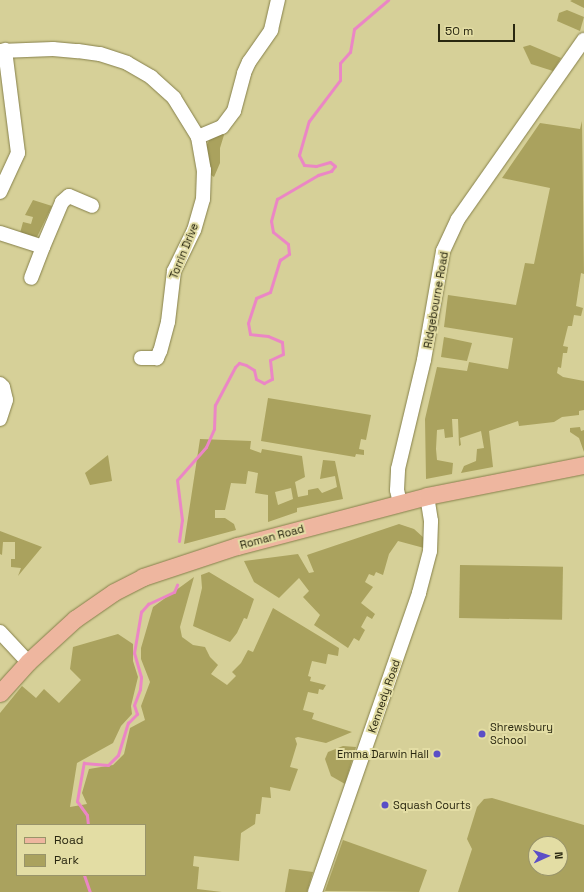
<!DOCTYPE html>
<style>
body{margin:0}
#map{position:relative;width:584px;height:892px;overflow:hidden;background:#d6d098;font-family:"Space Grotesk",sans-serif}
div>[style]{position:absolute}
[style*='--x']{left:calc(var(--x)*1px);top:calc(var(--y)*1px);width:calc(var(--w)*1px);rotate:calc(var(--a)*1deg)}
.green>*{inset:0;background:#aaa25e;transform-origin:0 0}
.stream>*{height:3px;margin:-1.5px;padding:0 1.5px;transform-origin:1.5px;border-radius:1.5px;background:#eb86c5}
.roads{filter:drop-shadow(0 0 1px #86804b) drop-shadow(0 0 1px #86804b)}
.minor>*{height:14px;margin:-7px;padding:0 7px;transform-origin:7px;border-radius:7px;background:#fff}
.major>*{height:17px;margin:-8.5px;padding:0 8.5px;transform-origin:8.5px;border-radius:8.5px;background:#eeb69f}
.dots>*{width:11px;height:11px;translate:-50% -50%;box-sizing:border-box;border:2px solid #e3dda4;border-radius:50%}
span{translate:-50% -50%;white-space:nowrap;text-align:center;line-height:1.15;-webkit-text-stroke:4px #e3dda4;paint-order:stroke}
.street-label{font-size:11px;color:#292710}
.poi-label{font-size:11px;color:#292710}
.left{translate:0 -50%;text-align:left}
.right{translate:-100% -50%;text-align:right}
.legend{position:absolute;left:16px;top:824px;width:130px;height:52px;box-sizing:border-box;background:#e3dda4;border:1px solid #999469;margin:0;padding:5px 7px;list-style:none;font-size:12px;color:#292710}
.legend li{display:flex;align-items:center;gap:8px;height:20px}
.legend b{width:20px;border:1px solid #999469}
.north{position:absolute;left:528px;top:836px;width:40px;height:40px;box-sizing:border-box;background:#e3dda4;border:1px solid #999469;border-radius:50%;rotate:87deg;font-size:11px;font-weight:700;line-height:16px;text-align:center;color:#292710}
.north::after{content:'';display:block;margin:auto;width:14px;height:18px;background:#5b4ec6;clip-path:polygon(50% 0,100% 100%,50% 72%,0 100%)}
.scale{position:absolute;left:438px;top:24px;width:77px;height:18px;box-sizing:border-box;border:2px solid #292710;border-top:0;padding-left:5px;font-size:12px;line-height:14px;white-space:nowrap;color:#292710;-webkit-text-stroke:3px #e3dda4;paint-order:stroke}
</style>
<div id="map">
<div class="green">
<div style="clip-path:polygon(572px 0,584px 0,584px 8px,570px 1px)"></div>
<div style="clip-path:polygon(567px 10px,584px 17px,580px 31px,557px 21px,559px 13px)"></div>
<div style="clip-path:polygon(530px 45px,561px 58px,553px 71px,531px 64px,523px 47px)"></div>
<div style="clip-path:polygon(582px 121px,584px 274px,581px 273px,576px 306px,583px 308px,581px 316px,574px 315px,572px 326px,568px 326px,563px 346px,568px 347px,567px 353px,563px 353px,561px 368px,558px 367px,557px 373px,563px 377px,584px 381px,584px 410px,579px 411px,579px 415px,562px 417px,554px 422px,519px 426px,518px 421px,489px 431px,493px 467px,461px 473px,464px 466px,476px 461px,477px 449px,484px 448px,481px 431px,460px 438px,461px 445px,459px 446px,458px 419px,452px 419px,453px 437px,445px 438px,444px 429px,437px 430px,436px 449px,437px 460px,453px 463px,452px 474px,426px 479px,425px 419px,437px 367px,467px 371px,469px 362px,508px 369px,513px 338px,444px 327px,448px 295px,516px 305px,525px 263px,534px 264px,550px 188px,502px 178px,540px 123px,580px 129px)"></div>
<div style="clip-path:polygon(222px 133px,224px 135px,220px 148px,220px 163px,214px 177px,211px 175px,206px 146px,210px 139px)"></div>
<div style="clip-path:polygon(33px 200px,52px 206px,37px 237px,20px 233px,23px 222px,31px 224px,33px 217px,25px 215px)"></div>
<div style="clip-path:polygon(444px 337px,472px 343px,467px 361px,441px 357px)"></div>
<div style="clip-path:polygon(268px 398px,371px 415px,366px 440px,361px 439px,359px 449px,364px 450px,364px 455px,356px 454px,355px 457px,261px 441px)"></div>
<div style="clip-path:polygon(580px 427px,581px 431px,584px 430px,584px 452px,579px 438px,570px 432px,570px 428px)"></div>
<div style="clip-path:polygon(evenodd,200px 439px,251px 441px,250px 449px,261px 453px,262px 449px,302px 456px,305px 477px,295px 482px,298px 497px,308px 495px,308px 490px,318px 488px,322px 493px,337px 487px,335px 476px,320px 479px,323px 460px,335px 461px,343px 499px,297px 508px,297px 512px,268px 522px,268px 495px,255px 493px,258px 473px,248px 471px,246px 484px,231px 483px,225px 510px,215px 510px,215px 518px,225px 518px,234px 524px,236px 530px,184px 544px,200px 439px,291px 488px,293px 499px,278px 505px,275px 492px,291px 488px)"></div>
<div style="clip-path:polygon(108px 455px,112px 481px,90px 485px,85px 473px)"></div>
<div style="clip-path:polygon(399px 524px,414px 529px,424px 538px,424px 548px,398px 541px,389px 554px,383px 575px,376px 572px,374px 576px,369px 574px,365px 582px,373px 587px,361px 603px,375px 614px,372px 619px,367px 616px,361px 627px,365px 630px,359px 641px,354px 638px,348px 648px,314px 625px,320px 615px,303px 597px,309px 591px,299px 578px,279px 598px,254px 582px,244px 561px,298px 554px,309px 573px,314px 572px,307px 555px)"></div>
<div style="clip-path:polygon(0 531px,42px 547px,18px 576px,21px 568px,11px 567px,11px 559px,15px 559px,15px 542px,3px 542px,2px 555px,0 554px)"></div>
<div style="left:460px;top:565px;width:103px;height:53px;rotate:1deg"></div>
<div style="clip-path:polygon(209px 572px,254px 599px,247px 619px,244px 618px,237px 633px,230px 642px,193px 626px,202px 588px,201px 575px)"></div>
<div style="clip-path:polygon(evenodd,194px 577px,180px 627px,182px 637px,193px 645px,205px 647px,210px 657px,218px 665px,211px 674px,227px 685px,236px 676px,232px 672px,241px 663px,248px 650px,253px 652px,273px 608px,339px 648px,338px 656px,328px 654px,326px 664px,312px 661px,308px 676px,311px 677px,310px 681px,326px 685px,323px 690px,319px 689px,318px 694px,308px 692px,303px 710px,314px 713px,312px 719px,352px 732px,326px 743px,298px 737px,295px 738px,297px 744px,290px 767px,298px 769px,290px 791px,270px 787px,271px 798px,262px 797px,260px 814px,256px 814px,255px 824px,241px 833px,239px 861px,194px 856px,193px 866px,199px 867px,197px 889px,222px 892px,0 892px,0 713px,22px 686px,36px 698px,44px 689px,59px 703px,81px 680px,70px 669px,73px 647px,118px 634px,133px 644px,133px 661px,138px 677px,131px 706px,132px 714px,121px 726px,113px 743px,77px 763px,70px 807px,87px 804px,82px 793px,89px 769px,113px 765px,124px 754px,130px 728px,145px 720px,141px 706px,150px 682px,141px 659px,141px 648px,153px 607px,194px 577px,17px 825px,145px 825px,145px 875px,17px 875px,17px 825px)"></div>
<div style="clip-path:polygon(343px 746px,356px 747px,345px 784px,331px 776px,325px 759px,328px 752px)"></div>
<div style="clip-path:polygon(evenodd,492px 798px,584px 825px,584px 892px,458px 892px,472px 849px,467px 839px,477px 807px,484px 799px,492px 798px,536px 844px,560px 844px,560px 868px,536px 868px,536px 844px)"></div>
<div style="clip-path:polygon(343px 840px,427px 870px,419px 892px,325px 891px)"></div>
<div style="clip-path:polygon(289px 869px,313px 872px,307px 892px,285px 892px)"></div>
</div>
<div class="stream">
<div style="--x:179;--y:541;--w:21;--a:-82"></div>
<div style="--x:182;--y:520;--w:40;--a:-97.1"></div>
<div style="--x:177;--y:480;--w:44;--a:-48.7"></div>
<div style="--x:206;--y:447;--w:20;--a:-66"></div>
<div style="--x:214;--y:429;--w:24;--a:-88"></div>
<div style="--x:215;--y:405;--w:43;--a:-62.2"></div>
<div style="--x:235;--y:367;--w:6;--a:-45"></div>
<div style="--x:239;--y:363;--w:7;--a:16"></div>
<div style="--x:246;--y:365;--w:9;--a:32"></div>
<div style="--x:254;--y:370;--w:9;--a:77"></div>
<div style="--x:256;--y:379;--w:9;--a:27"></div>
<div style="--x:264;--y:383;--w:9;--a:-27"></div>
<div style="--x:272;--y:379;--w:19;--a:-96"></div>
<div style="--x:270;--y:360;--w:14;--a:-25"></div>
<div style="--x:283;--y:354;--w:12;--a:-95"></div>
<div style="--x:282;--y:342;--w:15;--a:-157"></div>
<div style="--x:268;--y:336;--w:18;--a:-174"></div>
<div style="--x:250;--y:334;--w:11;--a:-100"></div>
<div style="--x:248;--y:323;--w:26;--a:-72"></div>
<div style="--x:256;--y:298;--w:15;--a:-23"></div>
<div style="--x:270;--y:292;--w:34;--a:-73"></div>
<div style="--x:280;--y:260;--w:11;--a:-34"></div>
<div style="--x:289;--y:254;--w:10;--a:-96"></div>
<div style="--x:288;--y:244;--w:19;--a:-141"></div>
<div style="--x:273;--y:232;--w:11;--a:-100"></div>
<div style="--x:271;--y:221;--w:23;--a:-75"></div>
<div style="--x:277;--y:199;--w:48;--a:-30.3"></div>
<div style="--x:318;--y:175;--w:14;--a:-17"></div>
<div style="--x:331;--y:171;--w:6;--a:-51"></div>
<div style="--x:335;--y:166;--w:6;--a:-141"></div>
<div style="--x:330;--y:162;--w:15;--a:164"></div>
<div style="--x:316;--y:166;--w:12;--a:-175"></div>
<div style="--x:304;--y:165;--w:11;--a:-117"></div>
<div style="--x:299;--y:155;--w:35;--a:-74"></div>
<div style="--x:309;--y:121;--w:51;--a:-52.9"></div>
<div style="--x:340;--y:80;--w:17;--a:-90"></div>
<div style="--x:340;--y:63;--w:15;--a:-48"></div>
<div style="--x:350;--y:52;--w:23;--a:-80"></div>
<div style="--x:354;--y:29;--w:45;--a:-40.5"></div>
<div style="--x:88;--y:825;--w:10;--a:-96"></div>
<div style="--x:87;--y:815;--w:17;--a:-126"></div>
<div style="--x:77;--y:801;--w:39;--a:-80"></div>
<div style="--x:84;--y:763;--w:24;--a:5"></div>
<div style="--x:108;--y:765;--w:14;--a:-45"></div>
<div style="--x:118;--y:755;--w:34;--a:-73"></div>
<div style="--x:128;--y:723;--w:13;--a:-45"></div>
<div style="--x:137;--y:714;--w:9;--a:-108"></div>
<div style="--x:134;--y:705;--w:17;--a:-69"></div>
<div style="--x:140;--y:689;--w:12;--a:-85"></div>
<div style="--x:141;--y:677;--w:25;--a:-106"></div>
<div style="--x:134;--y:653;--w:42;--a:-80.3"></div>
<div style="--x:141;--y:612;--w:11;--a:-49"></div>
<div style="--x:148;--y:604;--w:29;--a:-25"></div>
<div style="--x:174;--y:592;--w:8;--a:-67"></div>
<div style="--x:84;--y:875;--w:18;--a:71"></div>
</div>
<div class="roads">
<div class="minor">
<div style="--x:0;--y:51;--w:53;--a:-2.2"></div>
<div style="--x:53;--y:49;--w:25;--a:5"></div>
<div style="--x:78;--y:51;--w:22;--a:8"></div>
<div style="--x:100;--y:54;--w:28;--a:18"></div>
<div style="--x:127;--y:63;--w:28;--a:30"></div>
<div style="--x:151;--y:77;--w:31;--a:42"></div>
<div style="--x:174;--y:98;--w:46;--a:58.4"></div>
<div style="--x:198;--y:137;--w:34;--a:80"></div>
<div style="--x:204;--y:170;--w:29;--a:92"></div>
<div style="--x:203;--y:199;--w:32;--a:106"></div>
<div style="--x:194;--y:230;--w:46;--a:116"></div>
<div style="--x:174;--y:271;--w:51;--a:96.7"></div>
<div style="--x:168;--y:322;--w:30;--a:105"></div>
<div style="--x:160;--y:351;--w:8;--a:113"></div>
<div style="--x:157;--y:358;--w:16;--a:180"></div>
<div style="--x:198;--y:137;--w:26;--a:-23"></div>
<div style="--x:222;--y:127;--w:20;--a:-53"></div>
<div style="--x:234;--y:111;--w:39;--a:-75"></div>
<div style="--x:244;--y:73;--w:12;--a:-66"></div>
<div style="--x:249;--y:62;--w:39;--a:-55"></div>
<div style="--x:271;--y:30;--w:31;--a:-77"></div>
<div style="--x:0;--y:192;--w:43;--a:-65.2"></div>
<div style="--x:18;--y:153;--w:104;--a:-97.2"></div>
<div style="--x:0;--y:233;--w:45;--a:18"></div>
<div style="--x:43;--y:247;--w:33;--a:111"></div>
<div style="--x:43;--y:247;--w:49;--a:-67.1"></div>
<div style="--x:62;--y:202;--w:9;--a:-41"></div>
<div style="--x:69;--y:196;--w:25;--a:23"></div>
<div style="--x:0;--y:384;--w:4;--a:45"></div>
<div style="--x:3;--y:387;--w:13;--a:77"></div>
<div style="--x:6;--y:400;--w:20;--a:108"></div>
<div style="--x:400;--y:503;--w:13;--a:-103"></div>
<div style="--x:397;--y:490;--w:21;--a:-87"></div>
<div style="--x:398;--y:469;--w:112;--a:-76.6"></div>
<div style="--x:424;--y:360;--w:111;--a:-80.1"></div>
<div style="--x:443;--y:251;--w:35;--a:-65"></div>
<div style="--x:458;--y:219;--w:219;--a:-54.9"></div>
<div style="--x:0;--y:632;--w:41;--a:47"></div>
<div style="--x:315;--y:892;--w:317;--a:-70.8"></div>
<div style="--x:419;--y:593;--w:43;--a:-75.3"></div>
<div style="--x:430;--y:551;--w:30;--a:-88"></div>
<div style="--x:431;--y:521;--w:25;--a:-99"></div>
</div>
<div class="major">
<div style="--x:0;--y:693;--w:42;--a:-47.9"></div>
<div style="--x:28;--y:662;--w:64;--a:-42.5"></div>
<div style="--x:75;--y:619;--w:47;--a:-34.7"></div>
<div style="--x:114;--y:592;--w:33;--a:-27"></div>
<div style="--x:143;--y:577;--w:99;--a:-18.3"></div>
<div style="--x:237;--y:546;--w:196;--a:-14.7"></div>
<div style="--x:427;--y:496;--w:160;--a:-11.2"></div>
</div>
</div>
<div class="dots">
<div style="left:482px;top:734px;background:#5b4ec6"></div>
<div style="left:437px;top:754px;background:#5b4ec6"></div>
<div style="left:385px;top:805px;background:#5b4ec6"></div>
</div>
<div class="street-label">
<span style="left:184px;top:251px;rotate:-68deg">Torrin Drive</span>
<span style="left:436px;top:300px;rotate:-80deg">Ridgebourne Road</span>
<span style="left:272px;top:537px;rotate:-15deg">Roman Road</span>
<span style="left:384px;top:696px;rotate:-71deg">Kennedy Road</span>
</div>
<div class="poi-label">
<span class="left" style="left:490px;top:734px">Shrewsbury<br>School</span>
<span class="right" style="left:429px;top:754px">Emma Darwin Hall</span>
<span class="left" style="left:393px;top:805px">Squash Courts</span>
</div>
<ul class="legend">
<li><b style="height:5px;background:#eeb69f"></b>Road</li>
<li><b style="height:11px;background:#aaa25e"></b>Park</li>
</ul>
<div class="north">N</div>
<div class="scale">50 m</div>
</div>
